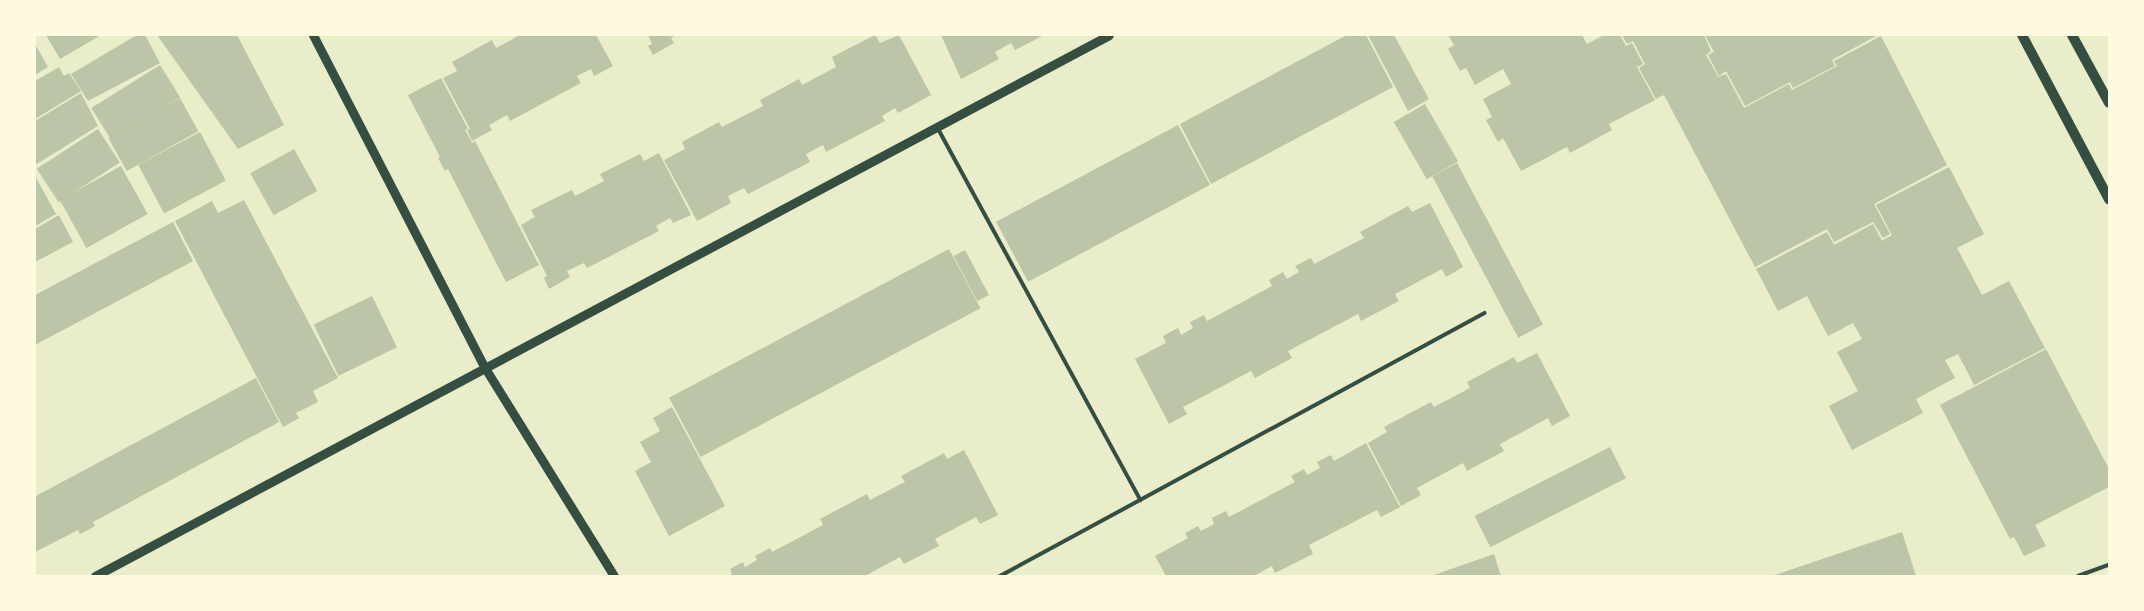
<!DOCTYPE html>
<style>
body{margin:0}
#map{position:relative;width:2144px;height:611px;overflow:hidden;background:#e9edc9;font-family:Manrope,sans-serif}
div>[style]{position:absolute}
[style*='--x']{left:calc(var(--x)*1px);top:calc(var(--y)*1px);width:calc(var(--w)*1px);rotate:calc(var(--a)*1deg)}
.building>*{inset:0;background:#bcc5a7;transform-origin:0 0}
.service>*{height:4px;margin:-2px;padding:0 2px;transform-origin:2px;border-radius:2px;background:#344e41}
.tertiary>*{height:9px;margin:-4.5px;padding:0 4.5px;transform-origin:4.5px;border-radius:4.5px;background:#344e41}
.secondary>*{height:10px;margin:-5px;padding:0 5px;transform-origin:5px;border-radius:5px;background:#344e41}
span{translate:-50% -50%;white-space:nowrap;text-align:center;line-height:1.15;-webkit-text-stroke:5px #fefae0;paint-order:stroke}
.frame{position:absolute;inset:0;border:36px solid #fefae0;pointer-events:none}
</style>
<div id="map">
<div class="building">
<div style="clip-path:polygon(46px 35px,101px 35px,60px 59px)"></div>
<div style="clip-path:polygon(137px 35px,145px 35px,160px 63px,88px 101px,71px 74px)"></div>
<div style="clip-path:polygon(157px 35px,237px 35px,284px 125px,238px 149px)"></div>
<div style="clip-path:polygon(520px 35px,596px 35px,613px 66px,594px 76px,591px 69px,577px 76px,581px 83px,510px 121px,507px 115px,489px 125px,492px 130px,472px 141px,467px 130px,470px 129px,443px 78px,457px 71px,452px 62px,492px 40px,496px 48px)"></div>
<div style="clip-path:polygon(648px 35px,676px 35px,671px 38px,674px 43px,653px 55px,648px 46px,652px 44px)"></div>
<div style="clip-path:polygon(875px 35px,880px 43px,899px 35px,931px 95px,898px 113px,895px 108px,882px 116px,885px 121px,826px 152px,823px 145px,806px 154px,810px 162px,748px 194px,744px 188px,728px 196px,731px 203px,697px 221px,664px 160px,685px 149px,682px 142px,719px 122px,722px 127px,763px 106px,760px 100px,799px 79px,802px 85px,836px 67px,832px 57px)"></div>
<div style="clip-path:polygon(941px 35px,1044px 35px,1015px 50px,1011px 43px,995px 52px,999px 59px,961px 79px)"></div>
<div style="clip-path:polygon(1347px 35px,1366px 35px,1393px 87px,1211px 184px,1180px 124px)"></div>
<div style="clip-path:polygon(1368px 35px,1394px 35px,1429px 99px,1408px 111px)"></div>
<div style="clip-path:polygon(1448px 35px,1582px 35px,1587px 44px,1604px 35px,1620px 35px,1626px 46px,1632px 43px,1643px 64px,1637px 67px,1655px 100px,1609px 124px,1612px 130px,1570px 153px,1567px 147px,1521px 171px,1503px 138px,1498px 142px,1486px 120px,1492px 117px,1483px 99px,1511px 84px,1503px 69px,1475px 85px,1466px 68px,1460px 71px,1448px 49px,1454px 45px)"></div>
<div style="clip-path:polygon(1622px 35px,1704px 35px,1711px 51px,1706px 55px,1718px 76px,1715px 78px,1726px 74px,1744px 108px,1789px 84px,1792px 90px,1837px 66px,1834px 61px,1881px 36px,1947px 165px,1874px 204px,1890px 234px,1883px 238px,1873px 222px,1834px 242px,1827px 229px,1755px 267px,1664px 95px,1656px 99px,1639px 68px,1645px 64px,1633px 41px,1627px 44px)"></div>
<div style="clip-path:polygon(1705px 35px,1878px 35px,1832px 60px,1835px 66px,1793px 88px,1790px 82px,1745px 106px,1726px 71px,1719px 76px,1708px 55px,1714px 52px)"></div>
<div style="clip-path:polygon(35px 44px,48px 67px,35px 75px)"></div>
<div style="left:160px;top:65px;width:38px;height:81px;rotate:58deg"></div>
<div style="clip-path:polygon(59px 67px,64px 76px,69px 73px,81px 91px,35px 119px,35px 81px)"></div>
<div style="clip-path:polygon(441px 78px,468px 129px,465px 130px,472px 143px,475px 141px,539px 265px,506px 282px,448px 169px,445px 171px,438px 158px,440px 157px,408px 95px)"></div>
<div style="clip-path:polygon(81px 93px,98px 126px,35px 165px,35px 121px)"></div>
<div style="left:180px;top:98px;width:38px;height:82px;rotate:61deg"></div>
<div style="left:1425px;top:104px;width:66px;height:36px;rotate:60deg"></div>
<div style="left:1178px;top:125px;width:68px;height:206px;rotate:62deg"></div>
<div style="left:98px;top:129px;width:40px;height:73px;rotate:57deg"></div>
<div style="left:200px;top:132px;width:55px;height:70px;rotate:62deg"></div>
<div style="left:294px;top:149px;width:48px;height:50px;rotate:61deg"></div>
<div style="clip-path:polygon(659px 153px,691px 215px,673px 223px,670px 218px,656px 226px,659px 231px,587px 268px,584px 263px,567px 271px,570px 277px,549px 289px,544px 278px,547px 276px,521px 225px,535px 217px,531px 210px,572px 190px,575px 196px,604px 181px,600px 174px,640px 154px,644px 161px)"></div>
<div style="left:1457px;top:163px;width:183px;height:28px;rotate:62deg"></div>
<div style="left:121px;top:166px;width:55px;height:70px;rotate:61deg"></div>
<div style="clip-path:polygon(1949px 167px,1984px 234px,1957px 248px,1982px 295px,2009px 281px,2045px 348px,1974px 385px,1958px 354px,1945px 360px,1955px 378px,1916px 399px,1923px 413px,1852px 450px,1829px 406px,1858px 391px,1837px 352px,1862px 339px,1853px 323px,1828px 336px,1807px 296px,1778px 311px,1756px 269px,1827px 232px,1834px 245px,1873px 224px,1882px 241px,1892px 235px,1876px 205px)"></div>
<div style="clip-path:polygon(35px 176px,56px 214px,35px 226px)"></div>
<div style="clip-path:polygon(244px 200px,338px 378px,313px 391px,318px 402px,296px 413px,299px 418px,283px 427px,175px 221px,212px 201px,218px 213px)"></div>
<div style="clip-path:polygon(1430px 203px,1463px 267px,1446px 277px,1442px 269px,1395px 294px,1399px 301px,1361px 321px,1358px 314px,1288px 351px,1292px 358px,1255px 378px,1251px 371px,1183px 407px,1187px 414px,1169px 424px,1135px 359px,1166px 343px,1163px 336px,1178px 328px,1181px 335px,1193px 328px,1190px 322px,1204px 315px,1207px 321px,1272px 286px,1269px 280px,1283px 272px,1287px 279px,1299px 272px,1295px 266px,1311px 258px,1314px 264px,1364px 238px,1360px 232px,1408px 206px,1412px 212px)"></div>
<div style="clip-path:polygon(59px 215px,73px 242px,35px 262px,35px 229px)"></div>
<div style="clip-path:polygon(173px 222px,193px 261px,35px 345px,35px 295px)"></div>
<div style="left:949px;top:249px;width:67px;height:317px;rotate:62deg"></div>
<div style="left:965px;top:250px;width:51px;height:13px;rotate:62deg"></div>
<div style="left:372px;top:296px;width:57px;height:65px;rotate:64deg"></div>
<div style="clip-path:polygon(2046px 349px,2109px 469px,2109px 487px,2035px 525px,2046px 546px,2024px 556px,2014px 537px,2010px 539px,1940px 405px)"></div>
<div style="clip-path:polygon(1537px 353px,1570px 416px,1552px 426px,1548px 418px,1500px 444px,1504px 451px,1467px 471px,1463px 463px,1417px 488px,1421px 495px,1401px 506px,1368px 443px,1387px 432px,1384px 427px,1431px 402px,1434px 407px,1470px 388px,1467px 382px,1514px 357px,1517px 363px)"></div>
<div style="clip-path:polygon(256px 378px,279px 422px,93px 522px,95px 526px,80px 534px,78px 530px,35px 552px,35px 493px,36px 496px)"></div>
<div style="clip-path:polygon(672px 407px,725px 506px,669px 536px,635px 471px,651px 462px,640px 442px,660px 431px,653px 418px)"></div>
<div style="clip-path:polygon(1366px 443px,1400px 507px,1381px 517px,1377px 510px,1309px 545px,1313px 554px,1275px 573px,1272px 566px,1254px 576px,1166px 576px,1155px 556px,1188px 538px,1185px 533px,1198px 526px,1201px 531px,1214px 524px,1212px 518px,1226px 511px,1229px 517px,1295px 482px,1291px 476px,1304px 469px,1307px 475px,1320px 468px,1317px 462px,1331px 455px,1334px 461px)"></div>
<div style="left:1610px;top:447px;width:35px;height:152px;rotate:63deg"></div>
<div style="clip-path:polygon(964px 450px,998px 515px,980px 524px,976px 517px,935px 539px,939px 546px,904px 564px,900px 557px,865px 576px,728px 576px,732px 574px,730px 569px,743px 562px,745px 567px,757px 560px,755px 556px,770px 548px,772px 552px,823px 525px,820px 519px,867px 494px,870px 500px,905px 482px,901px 476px,944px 453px,947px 459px)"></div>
<div style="clip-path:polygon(1902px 532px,1916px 576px,1772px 576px)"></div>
<div style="clip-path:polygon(1494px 554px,1501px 576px,1431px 576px)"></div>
</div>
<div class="service">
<div style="--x:937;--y:127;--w:425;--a:61.4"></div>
<div style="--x:1140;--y:500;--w:159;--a:151.5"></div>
<div style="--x:1140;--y:500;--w:392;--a:-28.5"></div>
<div style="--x:2078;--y:576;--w:33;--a:-20"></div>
</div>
<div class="tertiary">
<div style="--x:313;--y:35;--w:375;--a:62.7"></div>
<div style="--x:485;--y:368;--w:245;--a:58.2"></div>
<div style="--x:95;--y:576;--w:1149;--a:-28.08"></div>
</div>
<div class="secondary">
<div style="--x:2022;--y:35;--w:186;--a:62.1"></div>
<div style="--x:2072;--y:35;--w:77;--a:61.4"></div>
</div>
<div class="frame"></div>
</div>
